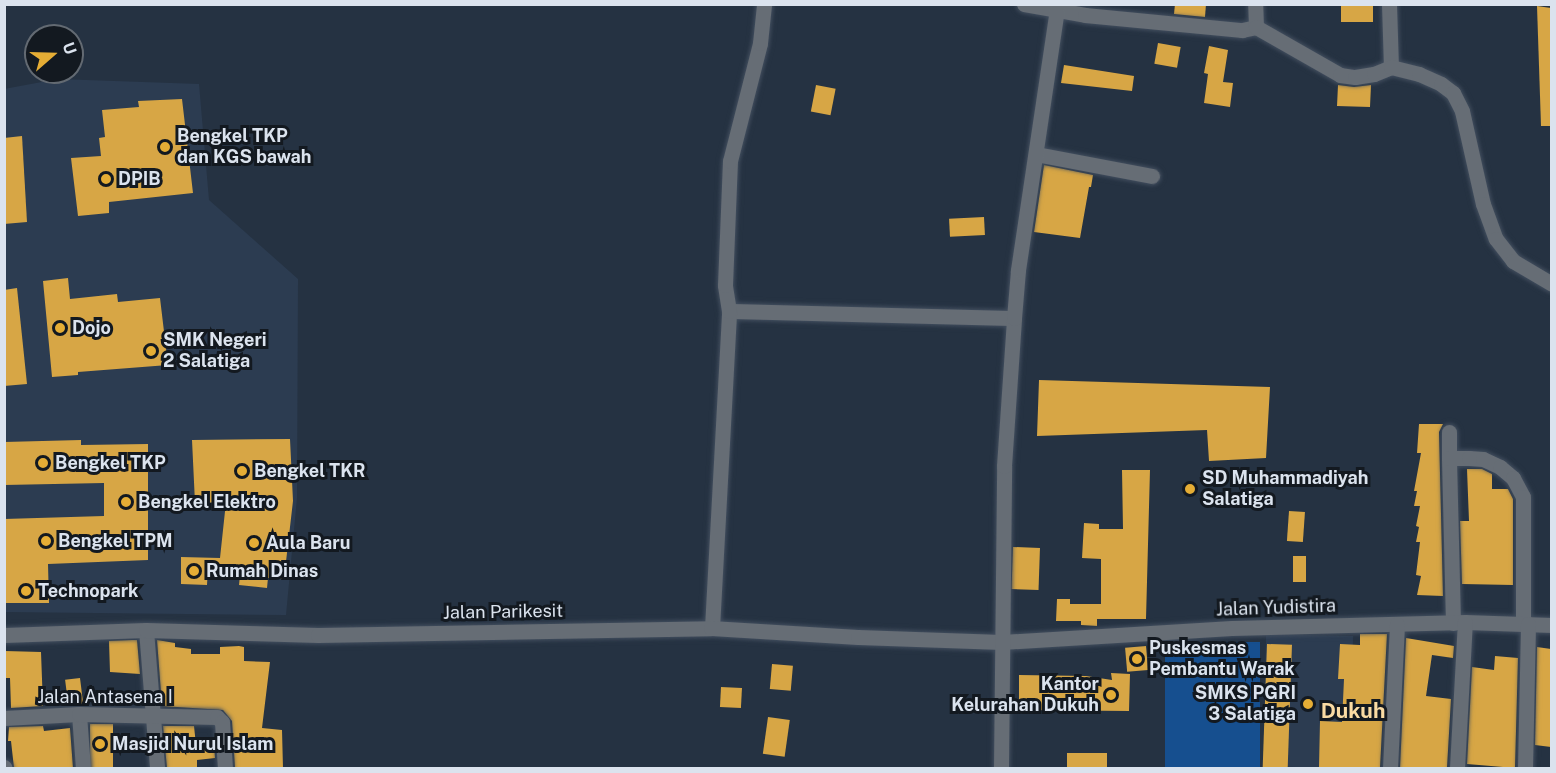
<!DOCTYPE html>
<style>
body{margin:0}
#map{position:relative;width:1556px;height:773px;overflow:hidden;background:#253242;font-family:"Public Sans",sans-serif}
div>[style]{position:absolute}
[style*='--x']{left:calc(var(--x)*1px);top:calc(var(--y)*1px);width:calc(var(--w)*1px);rotate:calc(var(--a)*1deg)}
.built>*{inset:0;background:#2c3c51;transform-origin:0 0}
.green>*{inset:0;background:#164f8f;transform-origin:0 0}
.building>*{inset:0;background:#d7a645;transform-origin:0 0}
.roads{filter:drop-shadow(0 0 2px #424e5e) drop-shadow(0 0 2px #424e5e)}
.minor>*{height:15px;margin:-7.5px;padding:0 7.5px;transform-origin:7.5px;border-radius:7.5px;background:#666d75}
.dots>*{width:16px;height:16px;translate:-50% -50%;box-sizing:border-box;border:3px solid #131920;border-radius:50%}
span{translate:-50% -50%;white-space:nowrap;text-align:center;line-height:1.15;-webkit-text-stroke:6px #131920;paint-order:stroke}
.poi-label{font-size:18px;color:#dbe3ee;font-weight:700}
.left{translate:0 -50%;text-align:left}
.right{translate:-100% -50%;text-align:right}
.street-label{font-size:18px;color:#dbe3ee}
.quarter-label{font-size:21px;color:#fadba3;font-weight:700}
.frame{position:absolute;inset:0;border:6px solid #dbe3ee;pointer-events:none}
.north{position:absolute;left:24px;top:24px;width:60px;height:60px;box-sizing:border-box;background:#131920;border:2px solid #636a72;border-radius:50%;rotate:70deg;font-size:16px;font-weight:700;line-height:24px;text-align:center;color:#dbe3ee}
.north::after{content:'';display:block;margin:auto;width:21px;height:27px;background:#e5ad35;clip-path:polygon(50% 0,100% 100%,50% 72%,0 100%)}
</style>
<div id="map">
<div class="built">
<div style="clip-path:polygon(58px 79px,199px 84px,209px 200px,298px 279px,297px 498px,286px 615px,5px 612px,4px 89px)"></div>
<div style="left:1353px;top:636px;width:132px;height:87px;rotate:91deg"></div>
</div>
<div class="green">
<div style="left:1260px;top:642px;width:126px;height:95px;rotate:90deg"></div>
</div>
<div class="building">
<div style="clip-path:polygon(1175px 4px,1206px 4px,1205px 17px,1174px 14px)"></div>
<div style="left:1341px;top:4px;width:32px;height:18px"></div>
<div style="clip-path:polygon(1537px 6px,1551px 8px,1551px 126px,1541px 126px)"></div>
<div style="left:1158px;top:43px;width:23px;height:21px;rotate:10deg"></div>
<div style="clip-path:polygon(1209px 46px,1228px 50px,1223px 82px,1233px 83px,1230px 107px,1204px 103px,1208px 74px,1204px 73px)"></div>
<div style="clip-path:polygon(1064px 65px,1134px 76px,1132px 91px,1061px 83px)"></div>
<div style="left:816px;top:85px;width:20px;height:27px;rotate:11deg"></div>
<div style="clip-path:polygon(1338px 85px,1354px 87px,1371px 85px,1370px 107px,1337px 106px)"></div>
<div style="clip-path:polygon(182px 99px,193px 193px,109px 202px,109px 213px,78px 216px,71px 158px,101px 156px,99px 138px,105px 137px,102px 110px,139px 107px,138px 101px)"></div>
<div style="clip-path:polygon(22px 136px,27px 222px,4px 224px,4px 138px)"></div>
<div style="clip-path:polygon(1044px 165px,1093px 175px,1091px 187px,1089px 187px,1080px 238px,1034px 232px)"></div>
<div style="left:984px;top:217px;width:18px;height:35px;rotate:87deg"></div>
<div style="clip-path:polygon(68px 278px,70px 299px,117px 294px,118px 302px,160px 298px,168px 365px,78px 372px,78px 375px,52px 377px,43px 281px)"></div>
<div style="clip-path:polygon(17px 288px,27px 384px,4px 386px,4px 290px)"></div>
<div style="clip-path:polygon(1039px 380px,1270px 387px,1266px 458px,1209px 461px,1207px 430px,1037px 436px)"></div>
<div style="clip-path:polygon(1419px 424px,1443px 424px,1439px 432px,1443px 596px,1417px 595px,1421px 576px,1416px 575px,1420px 542px,1416px 542px,1419px 527px,1416px 526px,1420px 506px,1414px 506px,1417px 491px,1414px 491px,1421px 453px,1417px 453px)"></div>
<div style="clip-path:polygon(290px 439px,293px 501px,284px 579px,268px 578px,267px 588px,239px 585px,240px 575px,208px 568px,207px 585px,181px 584px,181px 557px,220px 558px,226px 502px,195px 503px,192px 440px)"></div>
<div style="clip-path:polygon(81px 440px,81px 445px,148px 444px,148px 560px,48px 564px,49px 603px,4px 603px,4px 519px,104px 516px,104px 483px,4px 485px,4px 442px)"></div>
<div style="clip-path:polygon(1467px 469px,1482px 469px,1492px 474px,1492px 489px,1508px 489px,1513px 499px,1513px 585px,1462px 584px,1460px 521px,1469px 521px)"></div>
<div style="clip-path:polygon(1122px 470px,1150px 470px,1146px 619px,1097px 619px,1097px 626px,1081px 625px,1081px 621px,1056px 621px,1057px 599px,1070px 599px,1070px 604px,1101px 604px,1101px 559px,1082px 558px,1084px 523px,1099px 524px,1099px 529px,1123px 529px)"></div>
<div style="left:1289px;top:511px;width:16px;height:30px;rotate:4deg"></div>
<div style="left:1013px;top:547px;width:27px;height:42px;rotate:2deg"></div>
<div style="left:1293px;top:556px;width:13px;height:26px"></div>
<div style="clip-path:polygon(1360px 634px,1387px 634px,1380px 768px,1319px 768px,1320px 721px,1342px 722px,1344px 679px,1338px 679px,1340px 644px,1360px 645px)"></div>
<div style="clip-path:polygon(1406px 638px,1454px 646px,1453px 658px,1432px 655px,1426px 696px,1451px 699px,1447px 768px,1400px 768px)"></div>
<div style="clip-path:polygon(132px 640px,137px 640px,140px 674px,110px 672px,109px 641px)"></div>
<div style="clip-path:polygon(157px 640px,175px 643px,175px 647px,191px 649px,191px 654px,220px 654px,220px 647px,239px 646px,244px 647px,244px 661px,270px 662px,262px 728px,282px 730px,283px 768px,235px 768px,232px 721px,223px 710px,162px 706px)"></div>
<div style="left:1267px;top:644px;width:25px;height:124px;rotate:2deg"></div>
<div style="left:1146px;top:646px;width:24px;height:21px;rotate:85deg"></div>
<div style="clip-path:polygon(1537px 647px,1551px 649px,1551px 747px,1535px 745px)"></div>
<div style="clip-path:polygon(5px 651px,41px 652px,43px 706px,11px 708px,10px 678px,6px 678px)"></div>
<div style="clip-path:polygon(1495px 656px,1518px 658px,1515px 768px,1467px 764px,1472px 667px,1494px 670px)"></div>
<div style="left:772px;top:664px;width:21px;height:25px;rotate:5deg"></div>
<div style="clip-path:polygon(1111px 673px,1130px 674px,1129px 711px,1019px 710px,1019px 675px,1086px 676px,1112px 680px)"></div>
<div style="left:80px;top:678px;width:26px;height:15px;rotate:83deg"></div>
<div style="left:721px;top:687px;width:21px;height:20px;rotate:3deg"></div>
<div style="left:768px;top:717px;width:22px;height:37px;rotate:8deg"></div>
<div style="left:90px;top:724px;width:23px;height:44px"></div>
<div style="clip-path:polygon(43px 726px,44px 731px,70px 728px,73px 768px,14px 768px,11px 741px,8px 741px,9px 727px)"></div>
<div style="clip-path:polygon(163px 726px,194px 726px,196px 745px,214px 743px,215px 758px,197px 760px,197px 768px,167px 768px)"></div>
<div style="left:1067px;top:753px;width:40px;height:14px"></div>
</div>
<div class="roads">
<div class="minor">
<div style="--x:1024;--y:4;--w:62;--a:10.2"></div>
<div style="--x:1085;--y:15;--w:158;--a:5.5"></div>
<div style="--x:1242;--y:30;--w:14;--a:-12"></div>
<div style="--x:1256;--y:27;--w:23;--a:-92"></div>
<div style="--x:1389;--y:4;--w:63;--a:88.2"></div>
<div style="--x:1256;--y:27;--w:97;--a:29.7"></div>
<div style="--x:1340;--y:75;--w:15;--a:8"></div>
<div style="--x:1355;--y:77;--w:19;--a:-9"></div>
<div style="--x:1374;--y:74;--w:18;--a:-22"></div>
<div style="--x:1391;--y:67;--w:29;--a:14"></div>
<div style="--x:1419;--y:74;--w:24;--a:24"></div>
<div style="--x:1441;--y:84;--w:15;--a:37"></div>
<div style="--x:1453;--y:93;--w:20;--a:63"></div>
<div style="--x:1462;--y:111;--w:95;--a:77.3"></div>
<div style="--x:1483;--y:204;--w:37;--a:70"></div>
<div style="--x:1496;--y:239;--w:28;--a:52"></div>
<div style="--x:1513;--y:261;--w:45;--a:30.5"></div>
<div style="--x:1036;--y:154;--w:118;--a:10.7"></div>
<div style="--x:729;--y:311;--w:285;--a:1.4"></div>
<div style="--x:1449;--y:432;--w:26;--a:90"></div>
<div style="--x:1453;--y:623;--w:165;--a:-91.4"></div>
<div style="--x:1449;--y:458;--w:20;--a:0"></div>
<div style="--x:1469;--y:458;--w:14;--a:4"></div>
<div style="--x:1483;--y:459;--w:19;--a:25"></div>
<div style="--x:1500;--y:467;--w:17;--a:40"></div>
<div style="--x:1513;--y:478;--w:21;--a:62"></div>
<div style="--x:1523;--y:497;--w:127;--a:90"></div>
<div style="--x:712;--y:628;--w:317;--a:-86.9"></div>
<div style="--x:729;--y:311;--w:26;--a:-99"></div>
<div style="--x:725;--y:285;--w:124;--a:-87.7"></div>
<div style="--x:730;--y:161;--w:122;--a:-75.7"></div>
<div style="--x:760;--y:43;--w:39;--a:-84"></div>
<div style="--x:146;--y:630;--w:138;--a:85.4"></div>
<div style="--x:4;--y:635;--w:142;--a:-2"></div>
<div style="--x:146;--y:630;--w:172;--a:1.7"></div>
<div style="--x:318;--y:635;--w:393;--a:-1"></div>
<div style="--x:711;--y:628;--w:147;--a:3.5"></div>
<div style="--x:858;--y:637;--w:144;--a:2"></div>
<div style="--x:1002;--y:642;--w:230;--a:-3.5"></div>
<div style="--x:1232;--y:628;--w:233;--a:-1.5"></div>
<div style="--x:1465;--y:622;--w:87;--a:2"></div>
<div style="--x:79;--y:714;--w:54;--a:85.8"></div>
<div style="--x:4;--y:718;--w:75;--a:-3.1"></div>
<div style="--x:79;--y:714;--w:138;--a:1.2"></div>
<div style="--x:217;--y:717;--w:7;--a:45"></div>
<div style="--x:222;--y:722;--w:46;--a:86.3"></div>
<div style="--x:4;--y:767;--w:1;--a:45"></div>
<div style="--x:1001;--y:768;--w:302;--a:-89.4"></div>
<div style="--x:1004;--y:466;--w:148;--a:-86.1"></div>
<div style="--x:1014;--y:318;--w:48;--a:-85.2"></div>
<div style="--x:1018;--y:270;--w:263;--a:-81.5"></div>
<div style="--x:1390;--y:768;--w:144;--a:-87.2"></div>
<div style="--x:1457;--y:768;--w:146;--a:-86.9"></div>
<div style="--x:1525;--y:768;--w:144;--a:-88.8"></div>
</div>
</div>
<div class="dots">
<div style="left:165px;top:147px;background:#e5ad35"></div>
<div style="left:106px;top:179px;background:#e5ad35"></div>
<div style="left:60px;top:328px;background:#e5ad35"></div>
<div style="left:151px;top:351px;background:#e5ad35"></div>
<div style="left:43px;top:463px;background:#e5ad35"></div>
<div style="left:242px;top:471px;background:#e5ad35"></div>
<div style="left:1190px;top:489px;background:#e5ad35"></div>
<div style="left:126px;top:502px;background:#e5ad35"></div>
<div style="left:46px;top:541px;background:#e5ad35"></div>
<div style="left:254px;top:543px;background:#e5ad35"></div>
<div style="left:194px;top:571px;background:#e5ad35"></div>
<div style="left:26px;top:591px;background:#e5ad35"></div>
<div style="left:1137px;top:659px;background:#e5ad35"></div>
<div style="left:1111px;top:695px;background:#e5ad35"></div>
<div style="left:1308px;top:704px;background:#e5ad35"></div>
<div style="left:100px;top:744px;background:#e5ad35"></div>
</div>
<div class="poi-label">
<span class="left" style="left:177px;top:147px">Bengkel TKP<br>dan KGS bawah</span>
<span class="left" style="left:118px;top:179px">DPIB</span>
<span class="left" style="left:72px;top:328px">Dojo</span>
<span class="left" style="left:163px;top:351px">SMK Negeri<br>2 Salatiga</span>
<span class="left" style="left:55px;top:463px">Bengkel TKP</span>
<span class="left" style="left:254px;top:471px">Bengkel TKR</span>
<span class="left" style="left:1202px;top:489px">SD Muhammadiyah<br>Salatiga</span>
<span class="left" style="left:138px;top:502px">Bengkel Elektro</span>
<span class="left" style="left:58px;top:541px">Bengkel TPM</span>
<span class="left" style="left:266px;top:543px">Aula Baru</span>
<span class="left" style="left:206px;top:571px">Rumah Dinas</span>
<span class="left" style="left:38px;top:591px">Technopark</span>
<span class="left" style="left:1149px;top:659px">Puskesmas<br>Pembantu Warak</span>
<span class="right" style="left:1099px;top:695px">Kantor<br>Kelurahan Dukuh</span>
<span class="right" style="left:1296px;top:704px">SMKS PGRI<br>3 Salatiga</span>
<span class="left" style="left:112px;top:744px">Masjid Nurul Islam</span>
</div>
<div class="street-label">
<span style="left:1276px;top:608px;rotate:-2deg">Jalan Yudistira</span>
<span style="left:503px;top:612px;rotate:-1deg">Jalan Parikesit</span>
<span style="left:105px;top:697px">Jalan Antasena I</span>
</div>
<div class="quarter-label">
<span style="left:1353px;top:711px">Dukuh</span>
</div>
<div class="frame"></div>
<div class="north">U</div>
</div>
